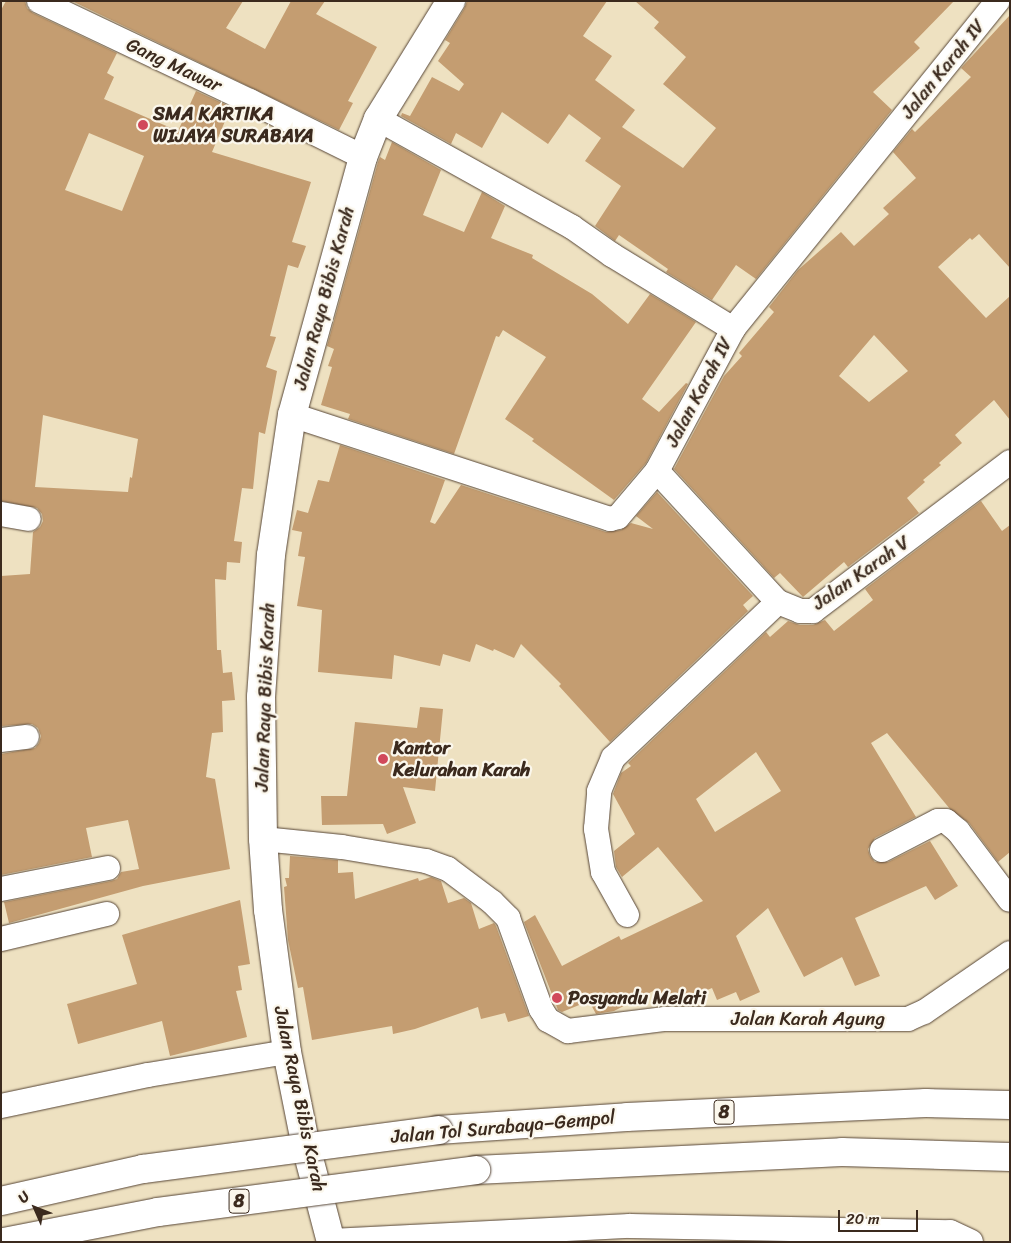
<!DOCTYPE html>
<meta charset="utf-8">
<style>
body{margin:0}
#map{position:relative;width:1011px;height:1243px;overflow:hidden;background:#eee1c1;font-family:Sriracha,sans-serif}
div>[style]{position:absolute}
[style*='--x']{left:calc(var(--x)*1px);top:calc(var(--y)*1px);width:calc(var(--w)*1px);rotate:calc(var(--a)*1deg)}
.building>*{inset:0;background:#c49d71}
.roads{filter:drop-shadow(0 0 1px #564536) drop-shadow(0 0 1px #564536)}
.minor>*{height:24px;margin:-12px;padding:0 12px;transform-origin:12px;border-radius:12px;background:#fff}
.secondary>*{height:28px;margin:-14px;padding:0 14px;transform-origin:14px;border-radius:14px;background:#fff}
.motorway>*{height:28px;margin:-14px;padding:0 14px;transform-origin:14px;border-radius:14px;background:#fff}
.bridges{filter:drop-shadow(0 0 1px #564536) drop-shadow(0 0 1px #564536)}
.motorway-bridge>*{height:28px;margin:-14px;padding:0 14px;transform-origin:14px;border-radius:14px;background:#fff}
.dots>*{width:14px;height:14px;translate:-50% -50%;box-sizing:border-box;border:2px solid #fbf7ec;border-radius:50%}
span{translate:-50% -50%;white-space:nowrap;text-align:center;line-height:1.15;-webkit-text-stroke:4.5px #fbf7ec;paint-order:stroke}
.shield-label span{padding:1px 4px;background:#fbf7ec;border:1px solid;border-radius:4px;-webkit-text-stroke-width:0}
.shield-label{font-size:18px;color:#3b2a1e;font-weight:700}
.street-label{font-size:19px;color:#3b2a1e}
.poi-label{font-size:19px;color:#3b2a1e;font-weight:700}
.left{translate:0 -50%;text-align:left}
.frame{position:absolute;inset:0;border:2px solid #3b2a1e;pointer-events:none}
.north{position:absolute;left:10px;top:1183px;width:50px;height:50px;-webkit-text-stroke:4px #fbf7ec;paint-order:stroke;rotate:314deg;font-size:14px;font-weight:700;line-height:20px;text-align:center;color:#3b2a1e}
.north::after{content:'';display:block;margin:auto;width:18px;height:22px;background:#3b2a1e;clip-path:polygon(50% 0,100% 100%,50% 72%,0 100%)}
.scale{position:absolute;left:838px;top:1210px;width:80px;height:22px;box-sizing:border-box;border:2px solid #3b2a1e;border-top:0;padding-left:6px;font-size:15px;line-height:18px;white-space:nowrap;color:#3b2a1e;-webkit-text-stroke:4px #fbf7ec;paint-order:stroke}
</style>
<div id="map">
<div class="building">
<div style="clip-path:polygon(evenodd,6px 1px,25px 1px,27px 8px,33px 13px,117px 53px,107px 73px,114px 77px,104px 99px,178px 131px,196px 91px,231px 107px,212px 152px,311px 182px,292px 242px,306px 246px,298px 268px,288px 265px,270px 336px,276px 337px,266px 367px,277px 371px,265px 434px,259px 432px,253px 489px,242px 488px,234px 541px,242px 542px,240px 563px,227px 562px,226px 580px,215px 579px,217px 650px,221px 650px,223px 673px,232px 672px,235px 700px,222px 701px,223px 732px,212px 733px,206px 777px,215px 779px,230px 869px,143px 886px,9px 923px,4px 902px,111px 881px,117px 879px,121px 872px,139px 869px,128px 820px,86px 828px,92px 857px,1px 875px,1px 754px,35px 748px,39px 743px,41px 736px,38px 728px,32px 724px,1px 726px,1px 576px,30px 574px,33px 532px,40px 527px,43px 521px,42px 514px,37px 508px,1px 501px,1px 10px,6px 1px,89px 133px,144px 156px,122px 211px,65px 190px,89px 133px,6px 1px,43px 415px,138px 439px,132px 478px,130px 477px,128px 492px,35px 487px,43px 415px)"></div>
<div style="clip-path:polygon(72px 1px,243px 1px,226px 28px,265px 49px,291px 1px,325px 1px,316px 14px,377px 47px,348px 101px,353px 103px,339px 130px)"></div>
<div style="clip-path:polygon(467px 1px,607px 1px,583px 36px,612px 56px,595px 80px,635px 110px,622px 127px,683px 168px,716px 128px,663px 84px,686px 57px,654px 28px,659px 22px,635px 1px,954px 1px,914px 42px,920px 48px,873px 92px,892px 110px,756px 279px,736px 265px,712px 300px,666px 272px,668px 269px,619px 235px,615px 241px,595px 226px,621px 186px,585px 161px,601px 138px,569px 114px,548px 144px,502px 112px,482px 148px,456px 133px,451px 144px,401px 116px,402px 113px,410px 116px,432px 77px,459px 91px,464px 84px,438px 61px,450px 43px,445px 40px,464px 9px)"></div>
<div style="clip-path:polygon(evenodd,1010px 15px,1010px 268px,979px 234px,972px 240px,970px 238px,938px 267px,986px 318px,1010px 296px,1010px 420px,994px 400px,955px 435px,962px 443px,939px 463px,941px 465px,923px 480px,925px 482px,907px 498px,919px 513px,848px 567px,844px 562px,803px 597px,780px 573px,774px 578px,674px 469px,724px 376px,742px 356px,739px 353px,774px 312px,769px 307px,798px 270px,841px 232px,854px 246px,889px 214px,883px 208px,916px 178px,893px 152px,912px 129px,915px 132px,971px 77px,961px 68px,1010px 15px,874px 335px,908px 371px,869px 402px,839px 376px,874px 335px)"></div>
<div style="clip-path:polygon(392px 142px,441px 170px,423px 215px,464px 232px,482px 192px,505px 206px,491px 238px,533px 255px,532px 258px,592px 294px,628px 324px,650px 294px,696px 322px,642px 399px,659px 412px,686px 383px,688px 384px,646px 463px,614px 500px,532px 441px,534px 439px,505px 419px,546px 357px,503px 330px,499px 337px,496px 336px,454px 454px,348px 419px,350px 414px,321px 405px,332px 367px,328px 366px,334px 349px,327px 346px,378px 162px,380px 157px,385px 160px)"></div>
<div style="clip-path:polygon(340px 445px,445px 480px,430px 522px,435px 524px,461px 485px,606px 532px,621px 530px,631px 523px,653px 529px,636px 516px,657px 492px,753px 596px,743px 605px,748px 611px,610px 742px,559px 686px,561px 684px,521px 644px,514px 658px,494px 649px,493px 651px,476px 644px,470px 662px,443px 654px,440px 666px,394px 655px,392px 679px,318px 672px,322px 610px,297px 606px,305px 557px,298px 556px,302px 532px,292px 530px,297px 510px,308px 513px,318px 480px,329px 482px)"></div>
<div style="clip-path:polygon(evenodd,981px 501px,1002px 531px,1010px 525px,1010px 852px,998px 862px,969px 823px,950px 809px,887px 733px,871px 743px,916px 817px,875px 838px,868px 849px,870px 856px,875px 862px,888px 862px,930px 841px,958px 886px,935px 900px,926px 886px,855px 918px,880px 976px,855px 986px,842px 957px,804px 977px,768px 908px,736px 936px,760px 992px,740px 1001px,736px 992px,717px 1000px,712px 988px,672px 1005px,664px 1005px,657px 989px,614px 1011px,596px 1014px,589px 1001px,562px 1012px,558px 1010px,524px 922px,535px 915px,562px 966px,619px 936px,621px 940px,703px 901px,658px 847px,622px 877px,616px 867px,614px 851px,635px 834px,613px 794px,621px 773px,631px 766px,628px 763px,766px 632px,770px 637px,788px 621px,800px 625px,813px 625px,825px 620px,834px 631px,873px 600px,865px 589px,981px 501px,756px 752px,781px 791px,715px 832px,696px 799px,756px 752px)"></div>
<div style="clip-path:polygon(420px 707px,443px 709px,435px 791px,403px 787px,416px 823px,387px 834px,383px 824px,322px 825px,321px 796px,347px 796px,355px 722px,417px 728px)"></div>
<div style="clip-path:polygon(290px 856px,338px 860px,338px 873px,353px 872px,355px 899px,418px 878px,419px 881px,431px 877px,441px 881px,448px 903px,464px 898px,471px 903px,479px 929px,494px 923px,496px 926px,529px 1016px,508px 1022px,505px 1013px,481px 1019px,478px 1007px,415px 1029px,393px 1034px,392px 1026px,312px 1040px,303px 987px,298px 988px,288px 940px,284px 887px,287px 886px,285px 878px,289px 878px)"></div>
<div style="clip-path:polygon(240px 900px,250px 964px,238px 966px,242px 990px,236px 991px,247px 1037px,170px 1056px,162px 1021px,78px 1044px,67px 1004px,137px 984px,122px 935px)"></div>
</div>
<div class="roads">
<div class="minor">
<div style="--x:39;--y:1;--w:233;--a:25.4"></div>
<div style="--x:250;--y:101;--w:126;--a:26.4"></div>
<div style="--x:378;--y:119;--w:222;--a:29.1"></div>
<div style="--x:572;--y:227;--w:49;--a:35"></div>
<div style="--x:612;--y:255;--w:142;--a:31.4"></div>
<div style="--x:292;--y:415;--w:335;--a:18.1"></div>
<div style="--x:610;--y:519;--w:8;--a:-14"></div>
<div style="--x:618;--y:517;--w:60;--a:-49.7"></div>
<div style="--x:657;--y:471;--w:161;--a:-61.8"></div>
<div style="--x:733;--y:329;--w:422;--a:-51.1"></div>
<div style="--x:657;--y:471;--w:178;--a:47.3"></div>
<div style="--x:778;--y:602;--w:24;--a:22"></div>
<div style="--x:800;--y:611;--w:13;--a:0"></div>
<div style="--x:813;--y:611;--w:247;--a:-37.1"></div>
<div style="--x:1;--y:514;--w:28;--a:10"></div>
<div style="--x:1;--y:740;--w:26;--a:-7"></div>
<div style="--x:263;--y:839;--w:79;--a:5.8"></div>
<div style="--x:342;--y:847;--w:85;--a:9.5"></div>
<div style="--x:426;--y:861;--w:23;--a:20"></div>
<div style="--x:448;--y:869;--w:55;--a:36.9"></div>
<div style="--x:492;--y:902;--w:23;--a:45"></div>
<div style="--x:508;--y:918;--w:97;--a:70.1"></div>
<div style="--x:541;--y:1009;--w:13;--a:58"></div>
<div style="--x:548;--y:1020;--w:23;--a:29"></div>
<div style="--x:568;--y:1031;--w:98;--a:-7.1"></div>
<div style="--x:665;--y:1019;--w:243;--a:0"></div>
<div style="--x:908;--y:1019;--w:17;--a:-24"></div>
<div style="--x:924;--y:1012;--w:104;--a:-34.5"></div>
<div style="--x:882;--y:850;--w:63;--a:-27.4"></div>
<div style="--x:938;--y:821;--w:8;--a:0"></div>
<div style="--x:946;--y:821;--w:16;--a:40"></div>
<div style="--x:958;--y:831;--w:86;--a:53"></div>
<div style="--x:1;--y:889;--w:109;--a:-11.1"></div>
<div style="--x:627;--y:915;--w:49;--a:-119.2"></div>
<div style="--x:603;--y:872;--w:44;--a:-99.2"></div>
<div style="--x:596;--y:829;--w:38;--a:-85"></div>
<div style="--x:599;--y:791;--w:36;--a:-67"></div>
<div style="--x:613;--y:758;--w:227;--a:-43.4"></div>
<div style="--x:1;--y:939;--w:109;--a:-13.3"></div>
<div style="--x:1;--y:1106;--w:150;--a:-11.9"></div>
<div style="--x:148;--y:1075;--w:141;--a:-9.4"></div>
<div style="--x:331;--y:1241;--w:299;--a:-2.9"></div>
<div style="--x:630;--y:1226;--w:320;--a:1.1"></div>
<div style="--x:950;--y:1232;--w:23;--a:25"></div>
</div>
<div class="secondary">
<div style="--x:331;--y:1242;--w:98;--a:-104.7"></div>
<div style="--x:306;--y:1147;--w:97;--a:-101.3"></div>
<div style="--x:287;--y:1052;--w:143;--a:-97.6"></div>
<div style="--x:268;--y:910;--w:71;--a:-94"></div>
<div style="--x:263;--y:839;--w:142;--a:-90.8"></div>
<div style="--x:261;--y:697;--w:142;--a:-86"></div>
<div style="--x:271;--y:555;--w:142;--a:-81.5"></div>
<div style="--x:292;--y:415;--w:268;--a:-74.6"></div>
<div style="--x:363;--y:157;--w:41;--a:-68.5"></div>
<div style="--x:378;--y:119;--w:139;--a:-58.3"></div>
</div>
<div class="motorway">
<div style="--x:438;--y:1130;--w:189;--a:-3.9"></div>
<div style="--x:627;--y:1117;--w:299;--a:-2.7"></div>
<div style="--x:926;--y:1103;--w:84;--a:1.4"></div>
<div style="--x:476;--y:1170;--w:366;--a:-2.8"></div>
<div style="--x:842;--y:1152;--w:168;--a:1.7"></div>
</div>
</div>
<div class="bridges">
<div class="motorway-bridge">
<div style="--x:1;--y:1201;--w:146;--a:-12.7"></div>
<div style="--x:143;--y:1169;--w:298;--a:-7.5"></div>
<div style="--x:4;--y:1242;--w:157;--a:-11"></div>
<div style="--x:158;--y:1212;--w:321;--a:-7.5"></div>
</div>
</div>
<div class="dots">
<div style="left:143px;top:125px;background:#d1495b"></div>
<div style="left:383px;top:759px;background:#d1495b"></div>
<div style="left:557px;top:998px;background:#d1495b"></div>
</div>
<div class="shield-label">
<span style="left:724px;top:1112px">8</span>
<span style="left:239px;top:1201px">8</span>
</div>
<div class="street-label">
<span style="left:174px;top:65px;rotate:25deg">Gang Mawar</span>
<span style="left:943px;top:69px;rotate:-51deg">Jalan Karah IV</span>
<span style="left:324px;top:298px;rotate:-75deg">Jalan Raya Bibis Karah</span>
<span style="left:699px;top:392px;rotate:-62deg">Jalan Karah IV</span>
<span style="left:861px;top:573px;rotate:-35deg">Jalan Karah V</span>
<span style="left:265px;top:697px;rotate:-88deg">Jalan Raya Bibis Karah</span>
<span style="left:808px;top:1019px">Jalan Karah Agung</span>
<span style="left:300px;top:1099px;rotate:78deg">Jalan Raya Bibis Karah</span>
<span style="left:503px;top:1127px;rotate:-5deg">Jalan Tol Surabaya–Gempol</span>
</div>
<div class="poi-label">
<span class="left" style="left:153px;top:125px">SMA KARTIKA<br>WIJAYA SURABAYA</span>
<span class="left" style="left:393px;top:759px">Kantor<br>Kelurahan Karah</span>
<span class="left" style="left:568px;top:998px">Posyandu Melati</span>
</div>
<div class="frame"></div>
<div class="north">U</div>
<div class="scale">20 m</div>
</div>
